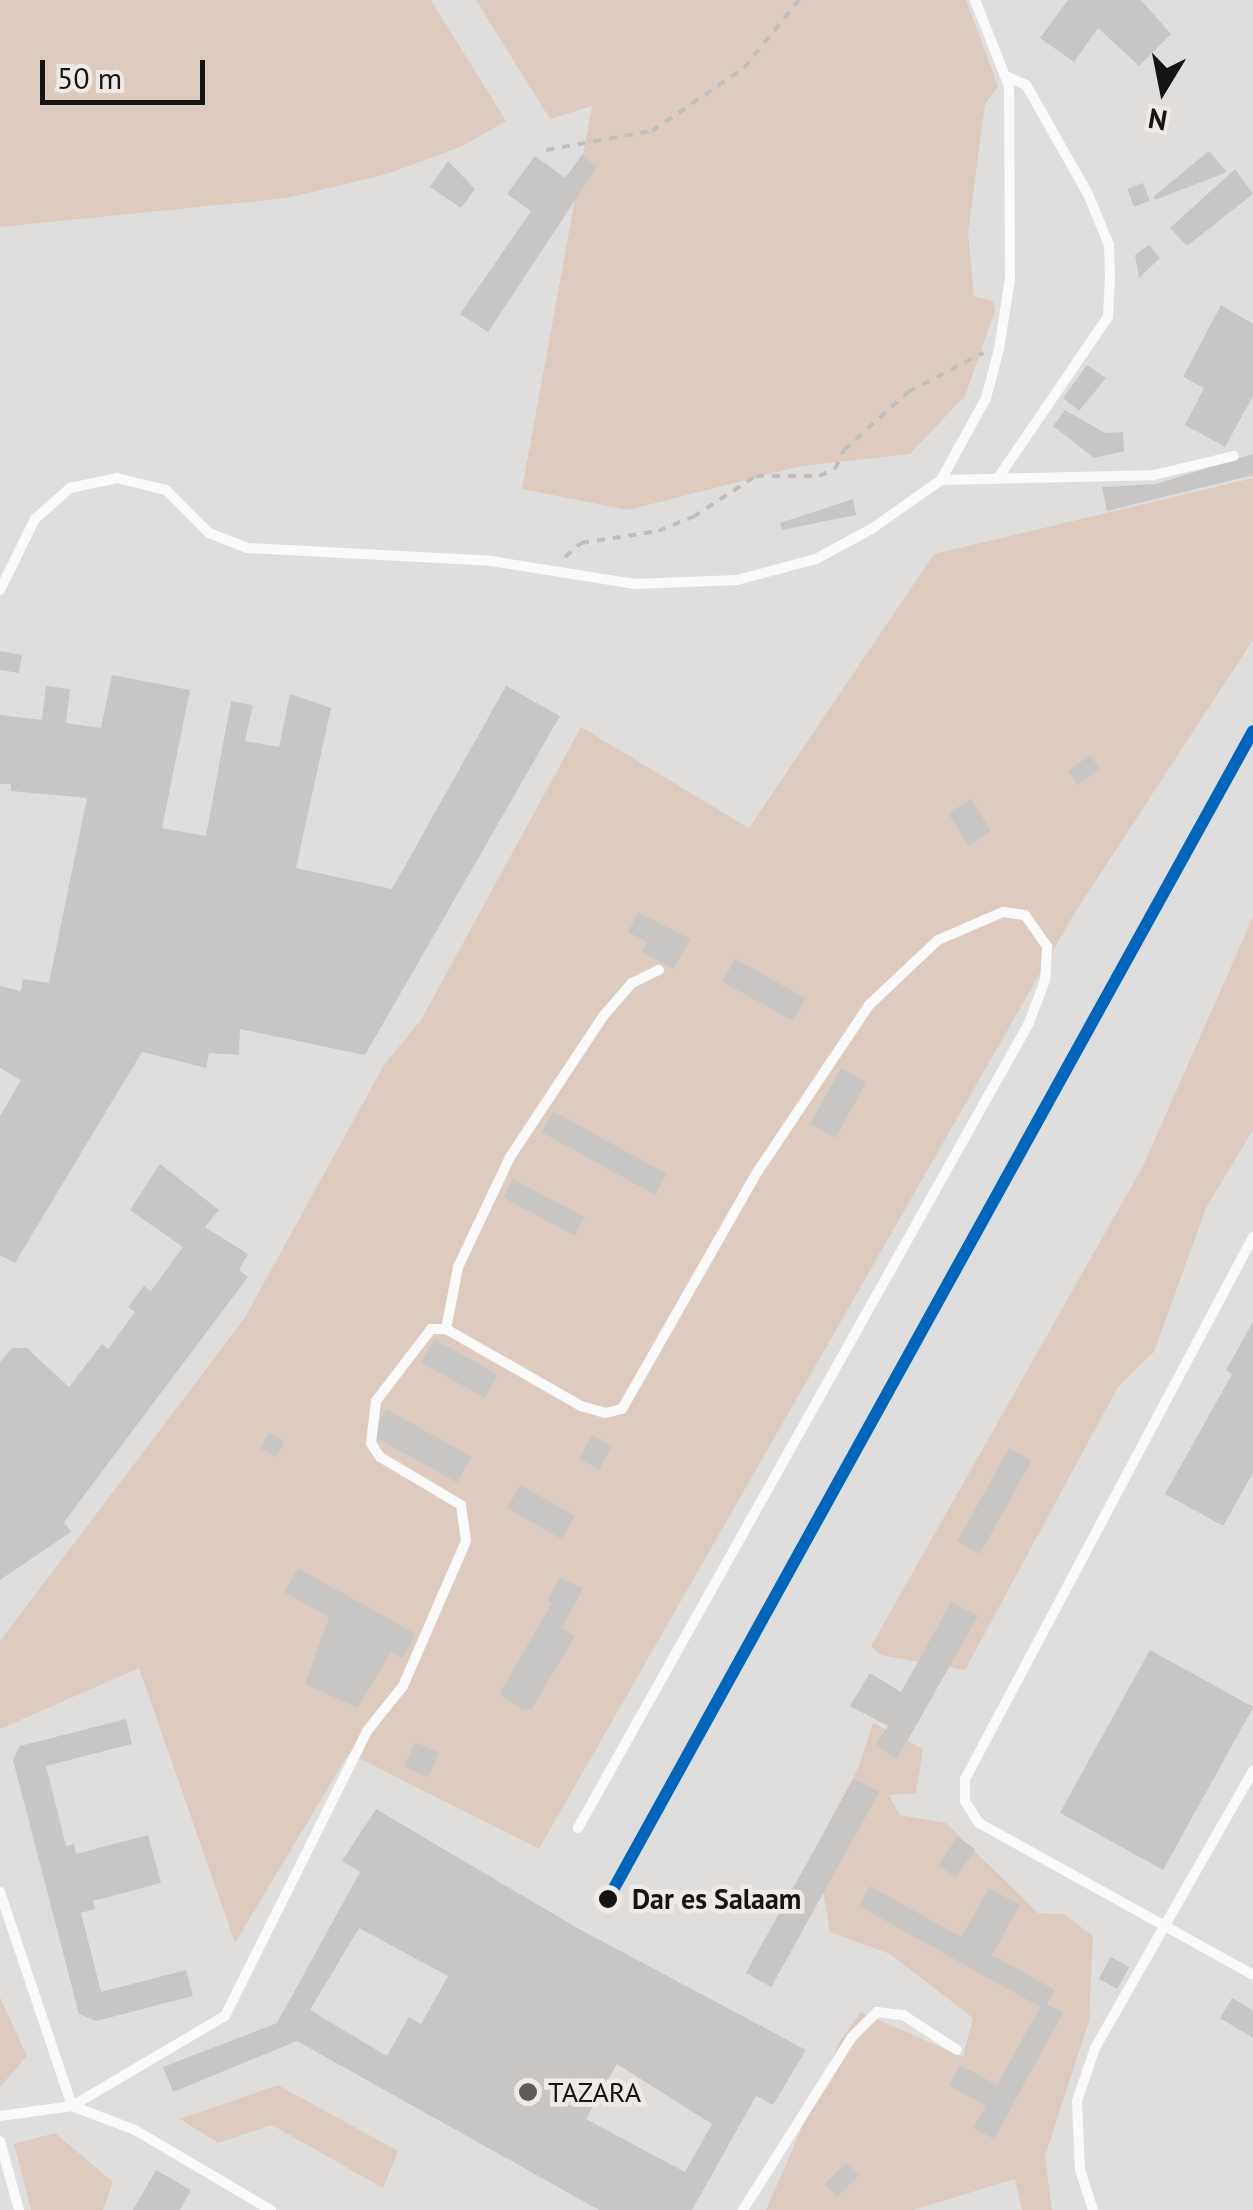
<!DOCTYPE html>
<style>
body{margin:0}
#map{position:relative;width:1253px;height:2210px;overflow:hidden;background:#e0dedc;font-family:"PT Sans",sans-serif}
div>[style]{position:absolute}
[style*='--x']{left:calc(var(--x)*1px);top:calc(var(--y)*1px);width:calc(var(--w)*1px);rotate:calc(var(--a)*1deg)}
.green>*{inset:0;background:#decbc0}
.building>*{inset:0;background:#c8c6c5;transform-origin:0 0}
.path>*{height:4px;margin-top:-2px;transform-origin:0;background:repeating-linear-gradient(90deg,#c0bfbe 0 8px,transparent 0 16px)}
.lane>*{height:10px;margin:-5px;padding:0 5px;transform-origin:5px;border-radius:5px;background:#fafafa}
.rail-1>*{height:12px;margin:-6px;padding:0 6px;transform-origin:6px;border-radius:6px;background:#0065bd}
.dots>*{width:28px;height:28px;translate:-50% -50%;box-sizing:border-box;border:5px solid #f0eae7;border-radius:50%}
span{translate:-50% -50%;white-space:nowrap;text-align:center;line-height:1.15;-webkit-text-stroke:9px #f0eae7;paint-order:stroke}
.stop-label{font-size:28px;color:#171514;font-weight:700}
.left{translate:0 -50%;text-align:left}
.poi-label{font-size:28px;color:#171514}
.north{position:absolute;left:1113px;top:40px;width:100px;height:100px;-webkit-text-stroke:8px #f0eae7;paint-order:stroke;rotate:190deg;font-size:28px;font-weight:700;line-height:40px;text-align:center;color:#171514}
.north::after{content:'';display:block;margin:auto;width:35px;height:45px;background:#171514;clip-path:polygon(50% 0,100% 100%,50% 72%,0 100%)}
.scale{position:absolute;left:40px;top:60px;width:165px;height:45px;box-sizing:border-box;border:5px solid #171514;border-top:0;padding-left:12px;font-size:30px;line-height:35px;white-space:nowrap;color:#171514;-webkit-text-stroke:8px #f0eae7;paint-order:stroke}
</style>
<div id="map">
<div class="green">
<div style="clip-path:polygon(0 0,431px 0,506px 121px,463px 146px,387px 174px,287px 198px,0 227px)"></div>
<div style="clip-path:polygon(476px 0,966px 0,998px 86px,985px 104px,968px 233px,974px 296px,993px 301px,995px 311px,965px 396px,910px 454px,801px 466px,628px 510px,522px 489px,592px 106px,550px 119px)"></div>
<div style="clip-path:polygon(1253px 478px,1253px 640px,1074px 914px,539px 1849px,349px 1753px,235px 1943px,139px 1668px,0 1729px,0 1641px,244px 1319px,384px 1065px,421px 1020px,581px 727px,749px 828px,934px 554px)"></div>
<div style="clip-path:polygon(1253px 917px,1253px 1130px,1206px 1208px,1154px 1352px,1118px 1387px,965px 1670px,881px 1655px,871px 1646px,1143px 1166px)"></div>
<div style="clip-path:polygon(873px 1723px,923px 1749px,916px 1793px,889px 1795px,900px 1815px,946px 1823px,1038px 1913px,1064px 1914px,1093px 1936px,1089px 2021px,1045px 2156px,1052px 2210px,1022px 2210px,1015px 2179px,913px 2210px,766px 2210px,840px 2041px,861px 2012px,963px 2057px,973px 2018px,890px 1954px,830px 1932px,816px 1848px,859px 1766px)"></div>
<div style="clip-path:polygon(0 1997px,27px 2056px,0 2087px)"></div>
<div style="clip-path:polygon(278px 2085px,398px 2151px,383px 2188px,272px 2125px,218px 2143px,180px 2119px)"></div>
<div style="clip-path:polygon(55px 2133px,113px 2182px,103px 2210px,31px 2210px,14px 2144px)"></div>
</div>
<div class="building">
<div style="clip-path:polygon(1068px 0,1141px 0,1171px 34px,1139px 66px,1098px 28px,1074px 62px,1040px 38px)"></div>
<div style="clip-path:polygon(1209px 151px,1227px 172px,1155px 200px,1153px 197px)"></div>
<div style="clip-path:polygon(582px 155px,597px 167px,488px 332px,460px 314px,531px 211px,507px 194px,535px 156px,565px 178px)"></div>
<div style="clip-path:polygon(448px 161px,475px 189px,461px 208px,430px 187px)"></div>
<div style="clip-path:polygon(1235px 169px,1253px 194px,1187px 246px,1170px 228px)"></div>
<div style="left:1143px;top:183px;width:19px;height:17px;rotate:69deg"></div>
<div style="clip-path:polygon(1149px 245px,1160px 258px,1139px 278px,1135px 255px)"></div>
<div style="clip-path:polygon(1221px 305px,1253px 324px,1253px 396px,1225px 447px,1185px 425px,1204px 388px,1183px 377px)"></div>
<div style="clip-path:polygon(1087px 365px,1106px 378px,1079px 411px,1063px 398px)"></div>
<div style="clip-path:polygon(1065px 410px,1105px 433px,1123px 432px,1124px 451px,1094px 458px,1053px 426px)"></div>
<div style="clip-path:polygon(1253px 454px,1253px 475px,1107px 511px,1102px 487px,1156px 484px)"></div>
<div style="clip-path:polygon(853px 499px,856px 515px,782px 530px,780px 523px)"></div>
<div style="clip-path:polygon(0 651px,22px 655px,19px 673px,0 670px)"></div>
<div style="clip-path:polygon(112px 675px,190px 690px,162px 828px,206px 836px,231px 701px,253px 705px,245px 741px,279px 747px,290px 694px,331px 708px,296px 868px,392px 889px,506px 686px,560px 716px,365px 1055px,240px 1029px,239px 1055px,209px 1053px,206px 1068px,142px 1052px,15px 1263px,0 1255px,0 1116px,21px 1080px,0 1068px,0 986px,21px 991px,23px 979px,49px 983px,87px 798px,11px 791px,11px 784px,0 784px,0 715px,42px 720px,46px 686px,70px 689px,66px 723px,101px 728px)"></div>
<div style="left:1090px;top:755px;width:17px;height:27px;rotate:54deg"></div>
<div style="left:971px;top:799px;width:38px;height:27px;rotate:58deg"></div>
<div style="clip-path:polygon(638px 912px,690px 939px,674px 969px,642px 952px,647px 942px,628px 932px)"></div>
<div style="left:735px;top:959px;width:81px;height:26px;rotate:29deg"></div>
<div style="left:841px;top:1068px;width:29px;height:64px;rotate:29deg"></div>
<div style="left:553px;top:1111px;width:130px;height:24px;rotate:29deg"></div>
<div style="clip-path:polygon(160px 1164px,219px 1210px,205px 1227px,248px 1254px,239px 1270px,248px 1277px,64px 1522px,71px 1532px,0 1580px,0 1362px,12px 1348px,27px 1348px,69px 1387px,102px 1344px,108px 1349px,135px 1312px,128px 1307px,144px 1286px,151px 1291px,183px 1247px,130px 1210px)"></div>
<div style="left:513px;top:1179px;width:81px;height:21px;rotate:28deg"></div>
<div style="clip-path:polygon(1253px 1322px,1253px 1473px,1223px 1526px,1165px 1494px,1232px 1374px,1226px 1370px)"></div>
<div style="left:434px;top:1339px;width:73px;height:27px;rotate:29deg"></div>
<div style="left:386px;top:1409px;width:98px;height:30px;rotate:29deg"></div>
<div style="left:269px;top:1433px;width:18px;height:18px;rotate:29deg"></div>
<div style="left:592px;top:1435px;width:23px;height:27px;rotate:29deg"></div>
<div style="left:1009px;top:1448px;width:26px;height:107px;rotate:29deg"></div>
<div style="left:520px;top:1485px;width:63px;height:27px;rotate:29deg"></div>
<div style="clip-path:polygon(298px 1568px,416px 1634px,402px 1658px,391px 1652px,358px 1708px,305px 1684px,329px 1617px,284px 1592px)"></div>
<div style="clip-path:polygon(560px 1577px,583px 1589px,562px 1628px,575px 1636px,532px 1709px,523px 1710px,499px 1694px,552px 1603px,547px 1601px)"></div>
<div style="clip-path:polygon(951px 1602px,978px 1616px,897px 1759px,875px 1745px,888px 1726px,850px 1706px,870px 1673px,901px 1692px)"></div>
<div style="left:1150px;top:1650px;width:118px;height:186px;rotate:29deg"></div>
<div style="clip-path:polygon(126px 1719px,132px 1744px,46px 1766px,66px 1846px,74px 1844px,76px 1854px,148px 1835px,161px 1883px,93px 1901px,95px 1909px,81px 1913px,101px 1992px,186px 1970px,193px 1996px,96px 2021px,79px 2014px,13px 1760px,20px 1746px)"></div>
<div style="left:415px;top:1742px;width:26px;height:27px;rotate:23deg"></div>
<div style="left:854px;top:1778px;width:29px;height:223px;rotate:29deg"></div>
<div style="clip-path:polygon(evenodd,376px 1809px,579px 1929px,806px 2050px,773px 2105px,756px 2096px,692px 2210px,599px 2210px,297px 2041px,173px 2092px,163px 2067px,277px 2023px,360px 1872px,342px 1861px,376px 1809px,359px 1928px,448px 1976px,421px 2024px,409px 2017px,387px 2056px,310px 2010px,359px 1928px,376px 1809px,617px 2064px,712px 2124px,685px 2172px,586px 2119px,617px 2064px)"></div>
<div style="left:957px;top:1837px;width:22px;height:34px;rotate:34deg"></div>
<div style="clip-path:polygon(870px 1886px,961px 1937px,989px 1888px,1020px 1905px,992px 1955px,1055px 1990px,1047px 2004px,1063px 2013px,994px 2139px,973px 2128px,986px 2106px,949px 2086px,960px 2065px,997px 2085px,1040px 2007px,859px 1906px)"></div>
<div style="left:1111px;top:1957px;width:21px;height:25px;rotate:29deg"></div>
<div style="clip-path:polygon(1232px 1998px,1253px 2010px,1253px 2038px,1220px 2018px)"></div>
<div style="left:846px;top:2163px;width:18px;height:30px;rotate:45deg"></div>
<div style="clip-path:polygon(156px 2170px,191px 2190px,180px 2210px,133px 2210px)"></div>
</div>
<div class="path">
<div style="--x:546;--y:150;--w:108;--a:-10.2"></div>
<div style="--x:652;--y:131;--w:112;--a:-34.4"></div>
<div style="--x:744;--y:68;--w:87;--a:-51"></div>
<div style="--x:565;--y:557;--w:21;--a:-41"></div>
<div style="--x:581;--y:543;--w:78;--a:-8.9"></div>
<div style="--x:658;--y:531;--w:38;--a:-22"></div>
<div style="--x:693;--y:517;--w:75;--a:-33.1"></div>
<div style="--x:756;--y:476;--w:63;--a:0"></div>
<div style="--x:819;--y:476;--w:17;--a:-24"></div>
<div style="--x:835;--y:469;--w:21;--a:-65"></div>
<div style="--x:844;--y:450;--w:86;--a:-42.2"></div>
<div style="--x:908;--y:392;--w:85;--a:-27.5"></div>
</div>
<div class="lane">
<div style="--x:998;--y:478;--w:195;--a:-55.7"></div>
<div style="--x:1108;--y:317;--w:41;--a:-87.2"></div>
<div style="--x:1110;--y:276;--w:31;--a:-92"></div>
<div style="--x:1109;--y:245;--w:55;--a:-112.4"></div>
<div style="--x:1088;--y:194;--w:125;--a:-119.6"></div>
<div style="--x:1026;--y:85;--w:24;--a:-156"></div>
<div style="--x:941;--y:480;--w:213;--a:-1.3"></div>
<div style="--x:1154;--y:475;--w:82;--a:-13.4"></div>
<div style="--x:0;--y:590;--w:79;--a:-63.8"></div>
<div style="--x:35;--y:519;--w:47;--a:-41.5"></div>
<div style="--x:70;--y:488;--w:48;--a:-12"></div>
<div style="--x:117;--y:478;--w:50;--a:13.8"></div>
<div style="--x:166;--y:490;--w:61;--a:45"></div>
<div style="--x:209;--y:533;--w:41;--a:21.5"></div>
<div style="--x:247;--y:548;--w:244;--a:3"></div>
<div style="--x:491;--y:561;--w:145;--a:9.1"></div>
<div style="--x:634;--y:584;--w:103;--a:-2.2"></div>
<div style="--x:737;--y:580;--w:82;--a:-14.9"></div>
<div style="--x:816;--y:559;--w:65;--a:-28.5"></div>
<div style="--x:873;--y:528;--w:83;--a:-35.2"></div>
<div style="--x:941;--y:480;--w:94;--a:-61.2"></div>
<div style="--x:986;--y:398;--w:51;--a:-75.1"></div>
<div style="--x:999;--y:349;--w:71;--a:-81.1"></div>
<div style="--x:1010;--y:279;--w:193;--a:-90.3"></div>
<div style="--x:1009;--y:86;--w:92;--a:-111.6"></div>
<div style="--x:1253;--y:1237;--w:614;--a:117.98"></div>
<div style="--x:965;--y:1779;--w:22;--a:90"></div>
<div style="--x:965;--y:1801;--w:26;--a:58"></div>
<div style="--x:979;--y:1823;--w:313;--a:29"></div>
<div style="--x:446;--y:1329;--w:63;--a:-79"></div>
<div style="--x:458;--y:1267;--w:122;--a:-64.7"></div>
<div style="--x:510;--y:1157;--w:170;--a:-56.5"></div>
<div style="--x:604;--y:1015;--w:43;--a:-48.8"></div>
<div style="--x:632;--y:983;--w:30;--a:-26"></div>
<div style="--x:0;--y:1892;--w:226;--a:71.4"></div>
<div style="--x:72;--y:2106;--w:178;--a:-30.5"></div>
<div style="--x:225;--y:2016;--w:318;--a:-63.5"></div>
<div style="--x:367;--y:1731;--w:58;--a:-51.3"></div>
<div style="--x:403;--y:1686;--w:158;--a:-66.5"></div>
<div style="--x:466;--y:1541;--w:36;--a:-98"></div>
<div style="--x:461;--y:1505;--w:94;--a:-149.3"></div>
<div style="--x:380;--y:1457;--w:17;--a:-123"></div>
<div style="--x:371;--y:1443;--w:42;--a:-83.2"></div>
<div style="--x:376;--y:1401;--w:91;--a:-52.6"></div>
<div style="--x:431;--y:1329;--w:15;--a:0"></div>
<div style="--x:446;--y:1329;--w:155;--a:29.7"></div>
<div style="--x:581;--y:1406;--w:25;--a:16"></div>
<div style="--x:605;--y:1413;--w:17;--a:-13"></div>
<div style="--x:622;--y:1409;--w:274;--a:-60.3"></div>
<div style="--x:758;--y:1171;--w:200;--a:-56.2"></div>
<div style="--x:869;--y:1005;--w:95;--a:-43.3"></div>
<div style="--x:938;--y:940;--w:71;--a:-23.3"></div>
<div style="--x:1003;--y:912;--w:22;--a:8"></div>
<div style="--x:1025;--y:915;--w:39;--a:55"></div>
<div style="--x:1047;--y:947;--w:33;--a:93"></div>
<div style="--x:1045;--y:980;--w:46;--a:110.4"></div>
<div style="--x:1029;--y:1023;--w:923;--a:119.26"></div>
<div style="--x:0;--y:2116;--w:73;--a:-7.9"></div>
<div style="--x:72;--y:2106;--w:67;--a:20.9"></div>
<div style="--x:135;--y:2130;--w:158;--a:30.5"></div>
<div style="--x:0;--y:2141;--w:72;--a:74.6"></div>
<div style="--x:743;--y:2210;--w:204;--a:-57.8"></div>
<div style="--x:852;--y:2037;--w:35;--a:-45"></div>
<div style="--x:877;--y:2012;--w:26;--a:7"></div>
<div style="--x:903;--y:2015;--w:64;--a:32.9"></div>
<div style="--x:1093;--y:2210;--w:42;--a:-108"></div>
<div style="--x:1080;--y:2170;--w:69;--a:-92.5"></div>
<div style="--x:1077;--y:2101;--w:56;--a:-71.2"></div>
<div style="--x:1095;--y:2048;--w:319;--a:-60.3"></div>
</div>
<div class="rail-1">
<div style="--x:608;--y:1899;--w:1334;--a:-61.09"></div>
</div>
<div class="dots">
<div style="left:608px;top:1899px;background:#171514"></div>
<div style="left:528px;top:2092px;background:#5d5b5a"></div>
</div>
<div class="stop-label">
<span class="left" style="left:632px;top:1899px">Dar es Salaam</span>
</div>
<div class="poi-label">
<span class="left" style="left:548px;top:2092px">TAZARA</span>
</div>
<div class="north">N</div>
<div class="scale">50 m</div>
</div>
